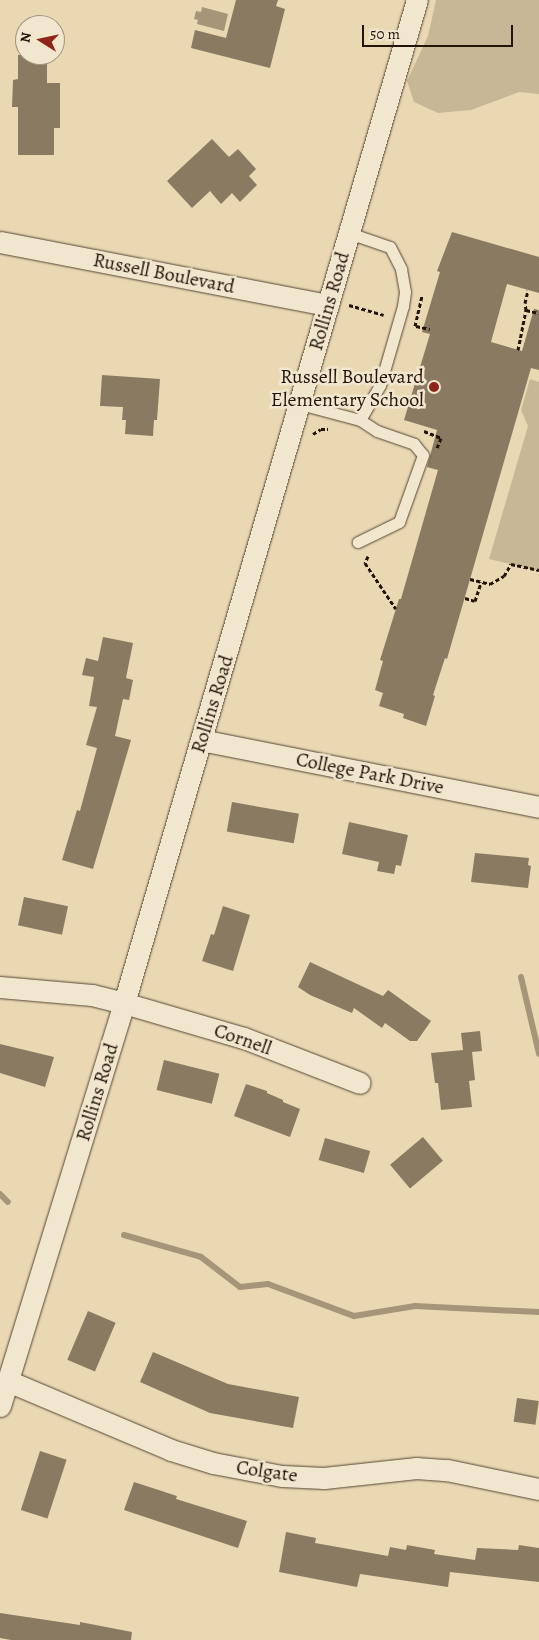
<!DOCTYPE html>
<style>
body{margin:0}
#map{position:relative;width:539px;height:1640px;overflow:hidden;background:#ead8b3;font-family:Alegreya,serif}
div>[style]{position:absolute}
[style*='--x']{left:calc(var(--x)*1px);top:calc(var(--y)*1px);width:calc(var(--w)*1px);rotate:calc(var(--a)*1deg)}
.green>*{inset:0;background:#c8b796}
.water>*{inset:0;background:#a69579}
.stream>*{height:6px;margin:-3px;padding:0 3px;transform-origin:3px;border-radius:3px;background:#a69579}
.building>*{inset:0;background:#8a7a61;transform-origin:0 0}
.path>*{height:3px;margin-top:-1.5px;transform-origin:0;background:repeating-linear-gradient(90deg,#231409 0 4px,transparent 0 6.5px)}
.roads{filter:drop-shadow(0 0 1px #554534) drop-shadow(0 0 1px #554534)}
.lane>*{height:11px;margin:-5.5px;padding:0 5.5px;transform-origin:5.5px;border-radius:5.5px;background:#f1e6ce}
.street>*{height:21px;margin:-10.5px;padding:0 10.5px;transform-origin:10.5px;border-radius:10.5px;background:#f1e6ce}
.dots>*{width:14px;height:14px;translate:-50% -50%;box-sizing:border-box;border:2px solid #f1e6ce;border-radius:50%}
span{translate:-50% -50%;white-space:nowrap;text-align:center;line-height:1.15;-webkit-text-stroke:5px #f1e6ce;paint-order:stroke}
.street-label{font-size:20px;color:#231409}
.poi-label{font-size:20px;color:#231409}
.right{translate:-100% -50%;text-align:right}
.north{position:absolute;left:15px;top:15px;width:50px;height:50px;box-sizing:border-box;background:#f1e6ce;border:1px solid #9f927f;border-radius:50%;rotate:280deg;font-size:14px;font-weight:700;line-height:20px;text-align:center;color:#231409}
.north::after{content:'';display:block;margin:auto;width:18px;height:22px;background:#8f2418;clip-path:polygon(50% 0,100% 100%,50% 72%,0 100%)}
.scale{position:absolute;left:362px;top:25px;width:151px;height:22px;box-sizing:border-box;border:2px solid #231409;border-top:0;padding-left:6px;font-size:15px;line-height:18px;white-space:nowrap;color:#231409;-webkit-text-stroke:4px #f1e6ce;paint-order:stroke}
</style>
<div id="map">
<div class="green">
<div style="clip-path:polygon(436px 0,539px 0,539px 94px,519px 92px,471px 110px,438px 113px,414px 102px,407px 81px,428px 36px)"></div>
<div style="clip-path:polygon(530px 379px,539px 382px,539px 571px,489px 559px,528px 426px,521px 410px)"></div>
</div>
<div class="water">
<div style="clip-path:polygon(202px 7px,228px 14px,224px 31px,197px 24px,198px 20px,194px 19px,196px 11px,201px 12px)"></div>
</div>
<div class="stream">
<div style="--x:521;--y:977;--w:79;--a:76.8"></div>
<div style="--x:0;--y:1194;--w:11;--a:45"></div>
<div style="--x:124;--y:1235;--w:80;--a:15.9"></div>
<div style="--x:201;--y:1257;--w:49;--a:37.6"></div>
<div style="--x:240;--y:1287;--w:28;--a:-6"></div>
<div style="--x:268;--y:1284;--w:92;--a:20.4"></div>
<div style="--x:354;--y:1316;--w:62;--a:-9.3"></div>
<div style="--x:415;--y:1306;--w:124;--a:2.8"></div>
</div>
<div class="building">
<div style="clip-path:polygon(236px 0,278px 0,276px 6px,285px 9px,270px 68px,191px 48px,195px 30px,226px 38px)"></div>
<div style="clip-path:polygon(18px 55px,47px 55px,47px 83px,60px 83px,60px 128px,54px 128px,54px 155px,18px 155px,18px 107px,12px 107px,13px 80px,18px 79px)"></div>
<div style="clip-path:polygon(212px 139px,229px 157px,238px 149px,256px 169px,249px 176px,257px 185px,240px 202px,232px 193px,221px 204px,210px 191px,192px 208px,167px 181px)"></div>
<div style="clip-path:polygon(452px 232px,539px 257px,539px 293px,507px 284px,491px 342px,522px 351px,534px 309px,539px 310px,539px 370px,531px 368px,447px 659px,445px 658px,433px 695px,435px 696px,426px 726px,403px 718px,404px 714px,379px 706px,383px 693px,375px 690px,383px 661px,380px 660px,399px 599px,401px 599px,438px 470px,427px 467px,437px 430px,404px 420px,430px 334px,422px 332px,440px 272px,437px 271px)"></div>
<div style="clip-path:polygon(102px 375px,160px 379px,157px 420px,154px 420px,153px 436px,125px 434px,126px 420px,122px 420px,123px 407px,100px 406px)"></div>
<div style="clip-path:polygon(103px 637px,133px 643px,126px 678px,133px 680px,129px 700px,123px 699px,115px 736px,131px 740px,93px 869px,62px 860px,77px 810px,80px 811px,97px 748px,86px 745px,97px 707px,89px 706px,94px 677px,82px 675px,86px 658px,98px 661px)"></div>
<div style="left:232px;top:802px;width:68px;height:30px;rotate:10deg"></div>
<div style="clip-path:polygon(349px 822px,408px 835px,401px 866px,396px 865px,394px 874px,377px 871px,379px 862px,342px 854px)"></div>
<div style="clip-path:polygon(475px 853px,529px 858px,528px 865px,531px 866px,528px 888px,471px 882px)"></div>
<div style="left:24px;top:897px;width:45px;height:29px;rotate:12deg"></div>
<div style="clip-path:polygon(223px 906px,250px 915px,233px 971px,202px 961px,211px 934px,214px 935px)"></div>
<div style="clip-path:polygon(310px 962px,383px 996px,388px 990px,431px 1021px,417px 1041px,410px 1041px,385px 1023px,382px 1028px,354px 1008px,352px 1013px,310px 995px,298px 987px)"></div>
<div style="clip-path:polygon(480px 1031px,482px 1051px,472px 1052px,475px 1080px,469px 1081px,472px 1107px,441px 1110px,438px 1083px,435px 1083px,431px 1053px,463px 1050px,461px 1033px)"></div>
<div style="clip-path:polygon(0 1044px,54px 1057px,45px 1087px,0 1073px)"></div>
<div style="left:164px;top:1060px;width:57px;height:31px;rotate:14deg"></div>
<div style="clip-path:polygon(246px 1084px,267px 1091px,267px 1093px,283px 1100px,283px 1102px,300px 1109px,290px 1137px,234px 1116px)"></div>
<div style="left:423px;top:1137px;width:31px;height:43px;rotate:50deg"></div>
<div style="left:325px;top:1138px;width:47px;height:23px;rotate:16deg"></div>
<div style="left:88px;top:1311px;width:30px;height:53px;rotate:23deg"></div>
<div style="clip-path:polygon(153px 1352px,228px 1384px,299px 1397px,293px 1428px,210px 1413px,140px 1382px)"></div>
<div style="left:517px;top:1398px;width:22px;height:24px;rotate:8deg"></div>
<div style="left:40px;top:1451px;width:28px;height:62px;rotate:18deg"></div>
<div style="clip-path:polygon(134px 1482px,177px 1496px,176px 1499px,247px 1521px,238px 1548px,124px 1510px)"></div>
<div style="clip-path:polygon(286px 1532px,316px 1538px,315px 1543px,388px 1556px,390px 1547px,406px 1550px,407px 1545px,435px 1550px,434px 1554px,475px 1560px,477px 1548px,518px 1550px,519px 1545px,539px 1548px,539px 1582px,450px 1572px,448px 1587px,360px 1574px,357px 1587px,279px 1572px)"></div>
<div style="clip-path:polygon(0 1613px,80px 1625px,80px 1622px,132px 1632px,131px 1640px,11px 1640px,0 1638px)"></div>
</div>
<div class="path">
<div style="--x:349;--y:305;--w:36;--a:16"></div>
<div style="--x:526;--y:310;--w:13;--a:13"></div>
<div style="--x:415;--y:326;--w:31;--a:-77"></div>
<div style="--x:416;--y:326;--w:14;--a:12"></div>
<div style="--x:518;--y:350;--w:41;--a:-78.7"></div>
<div style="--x:526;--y:310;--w:7;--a:-98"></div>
<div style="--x:525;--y:303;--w:13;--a:-77"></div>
<div style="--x:424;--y:431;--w:18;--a:22"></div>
<div style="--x:441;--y:438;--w:11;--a:112"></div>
<div style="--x:313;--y:434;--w:9;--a:-32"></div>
<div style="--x:321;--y:429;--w:7;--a:0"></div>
<div style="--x:368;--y:556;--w:8;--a:113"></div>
<div style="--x:365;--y:563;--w:55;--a:56"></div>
<div style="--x:470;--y:579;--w:21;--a:14"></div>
<div style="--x:490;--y:584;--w:16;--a:-30"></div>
<div style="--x:504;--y:576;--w:14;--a:-60"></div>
<div style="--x:511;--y:564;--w:29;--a:12"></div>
<div style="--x:465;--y:598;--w:10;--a:17"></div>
<div style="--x:475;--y:601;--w:20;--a:-72"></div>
</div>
<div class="roads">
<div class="lane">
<div style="--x:349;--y:233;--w:43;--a:18.9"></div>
<div style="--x:390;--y:247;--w:25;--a:63"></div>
<div style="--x:401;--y:269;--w:23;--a:80"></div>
<div style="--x:405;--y:292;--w:14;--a:98"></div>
<div style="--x:403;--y:306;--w:82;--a:106.2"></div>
<div style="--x:380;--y:385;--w:40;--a:119.7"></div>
<div style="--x:300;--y:404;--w:62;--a:14.9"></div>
<div style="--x:360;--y:420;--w:20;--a:33"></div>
<div style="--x:377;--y:431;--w:39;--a:19"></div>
<div style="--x:414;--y:444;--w:14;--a:51"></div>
<div style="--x:423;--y:455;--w:71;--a:109.7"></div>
<div style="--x:399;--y:522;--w:46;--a:154"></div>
</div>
<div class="street">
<div style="--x:0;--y:242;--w:334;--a:10.9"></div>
<div style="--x:201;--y:740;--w:345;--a:11.2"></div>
<div style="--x:0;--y:987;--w:92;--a:5"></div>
<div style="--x:92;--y:995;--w:33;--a:14"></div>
<div style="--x:124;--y:1003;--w:125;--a:16.3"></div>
<div style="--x:244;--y:1038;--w:124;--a:21.2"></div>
<div style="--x:8;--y:1381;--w:177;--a:22.9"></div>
<div style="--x:171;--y:1450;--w:44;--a:17.2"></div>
<div style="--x:213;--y:1463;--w:70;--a:10.7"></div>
<div style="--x:282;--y:1476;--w:42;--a:2.7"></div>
<div style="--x:324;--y:1478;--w:93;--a:-6.2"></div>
<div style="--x:416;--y:1468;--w:31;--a:4"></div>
<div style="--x:447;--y:1470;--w:94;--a:11.7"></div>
<div style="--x:0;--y:1406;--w:422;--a:-72.9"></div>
<div style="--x:124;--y:1003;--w:1045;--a:-73.72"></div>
</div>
</div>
<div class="dots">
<div style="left:434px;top:387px;background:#8f2418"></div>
</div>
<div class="street-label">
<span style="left:164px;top:273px;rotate:11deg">Russell Boulevard</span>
<span style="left:329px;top:301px;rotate:-74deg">Rollins Road</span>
<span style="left:212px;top:704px;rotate:-73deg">Rollins Road</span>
<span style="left:370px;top:773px;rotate:11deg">College Park Drive</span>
<span style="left:243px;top:1039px;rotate:19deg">Cornell</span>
<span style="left:97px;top:1092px;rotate:-73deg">Rollins Road</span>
<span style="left:267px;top:1471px;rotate:8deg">Colgate</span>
</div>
<div class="poi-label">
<span class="right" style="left:424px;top:388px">Russell Boulevard<br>Elementary School</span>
</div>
<div class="north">N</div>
<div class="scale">50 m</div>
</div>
